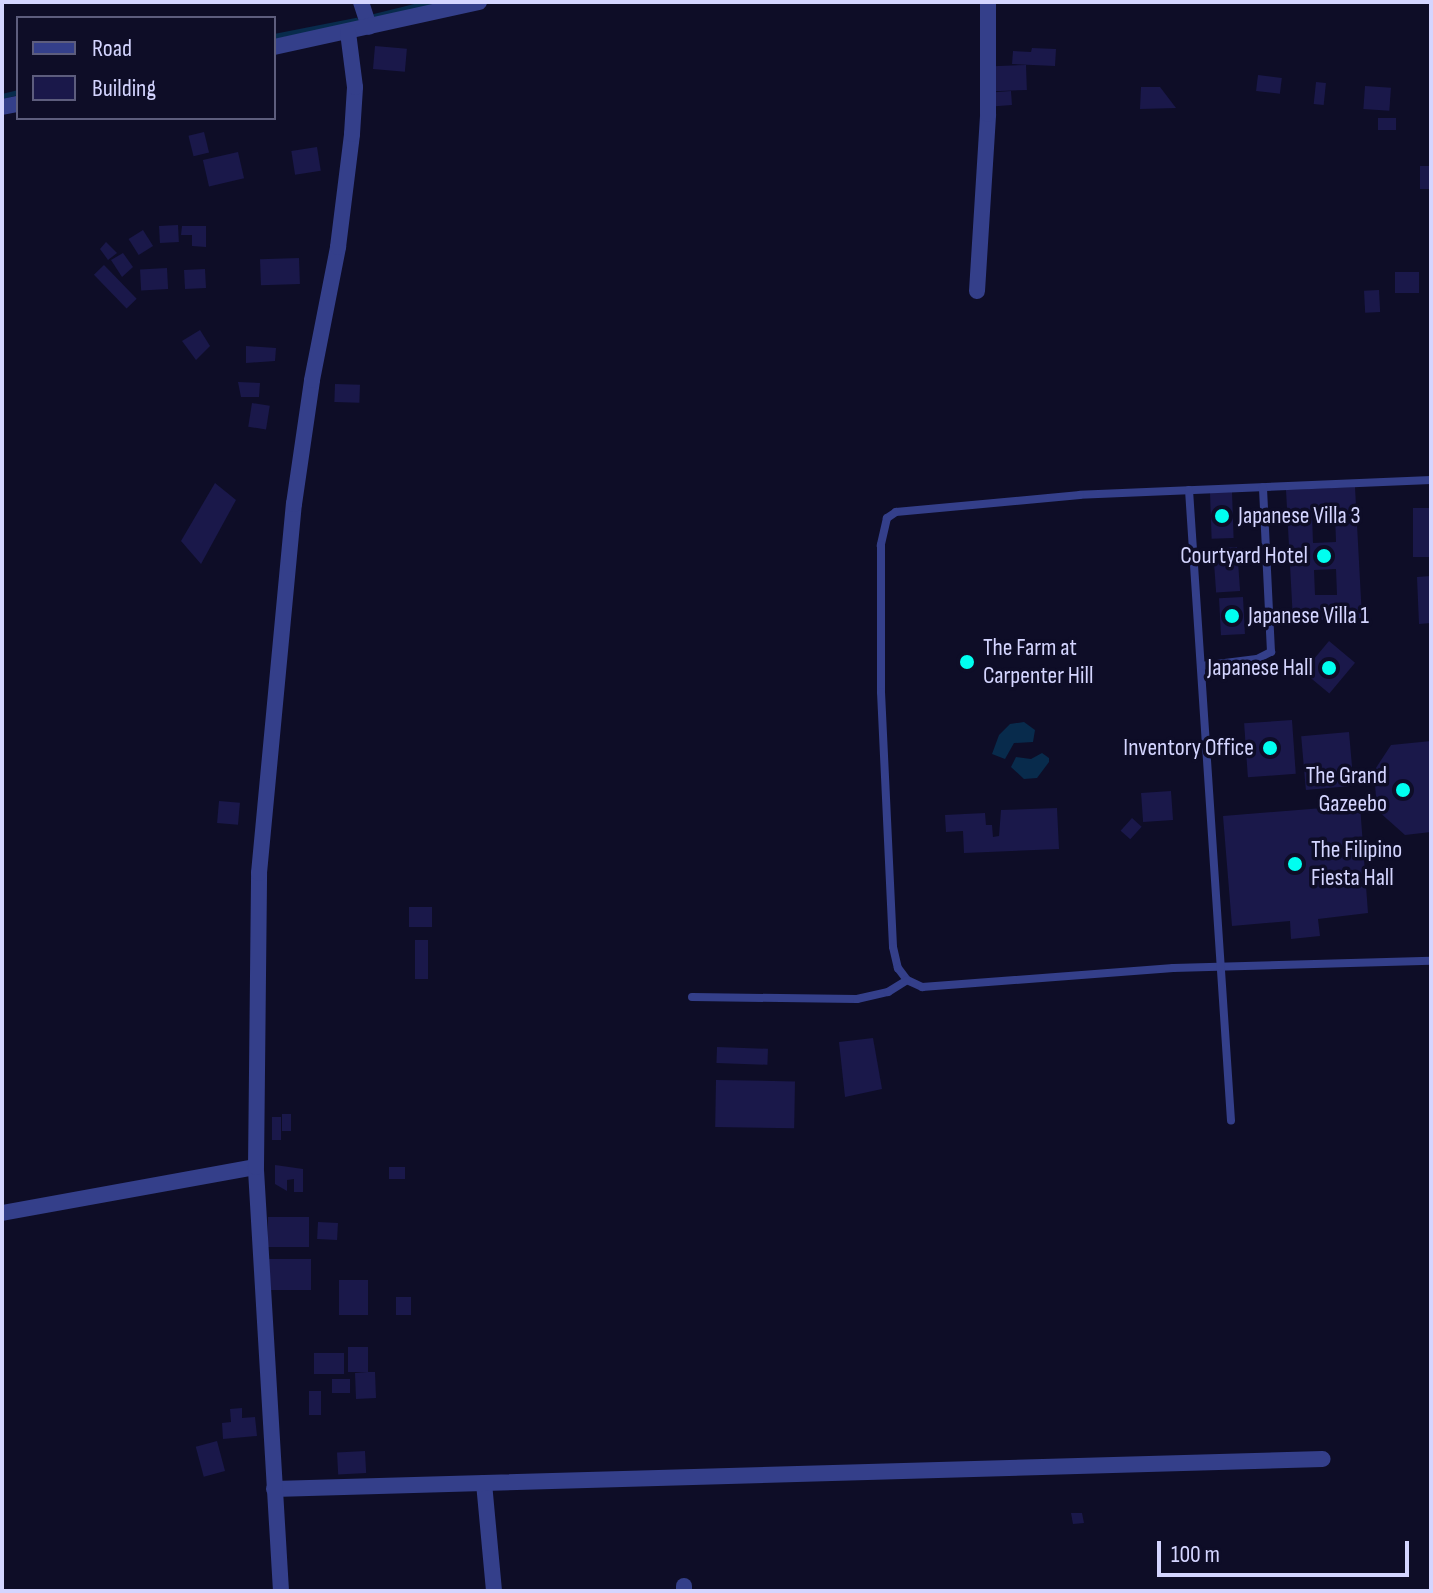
<!DOCTYPE html>
<style>
body{margin:0}
#map{position:relative;width:1433px;height:1593px;overflow:hidden;background:#0e0d27;font-family:"Sofia Sans Condensed",sans-serif}
div>[style]{position:absolute}
[style*='--x']{left:calc(var(--x)*1px);top:calc(var(--y)*1px);width:calc(var(--w)*1px);rotate:calc(var(--a)*1deg)}
.water>*{inset:0;background:#082b4c}
.stream>*{height:5px;margin:-2.5px;padding:0 2.5px;transform-origin:2.5px;border-radius:2.5px;background:#082b4c}
.building>*{inset:0;background:#1a184a;transform-origin:0 0}
.lane>*{height:8px;margin:-4px;padding:0 4px;transform-origin:4px;border-radius:4px;background:#343f8a}
.street>*{height:16px;margin:-8px;padding:0 8px;transform-origin:8px;border-radius:8px;background:#343f8a}
.dots>*{width:22px;height:22px;translate:-50% -50%;box-sizing:border-box;border:4px solid #0e0d27;border-radius:50%}
span{translate:-50% -50%;white-space:nowrap;text-align:center;line-height:1.15;-webkit-text-stroke:7px #0e0d27;paint-order:stroke}
.poi-label{font-size:24px;color:#d4d5ff}
.left{translate:0 -50%;text-align:left}
.right{translate:-100% -50%;text-align:right}
.frame{position:absolute;inset:0;border:4px solid #d4d5ff;pointer-events:none}
.legend{position:absolute;left:16px;top:16px;width:260px;height:104px;box-sizing:border-box;background:#0e0d27;border:2px solid #5d5d7d;margin:0;padding:10px 14px;list-style:none;font-size:24px;color:#d4d5ff}
.legend li{display:flex;align-items:center;gap:16px;height:40px}
.legend b{width:40px;border:2px solid #5d5d7d}
.scale{position:absolute;left:1157px;top:1541px;width:252px;height:36px;box-sizing:border-box;border:4px solid #d4d5ff;border-top:0;padding-left:10px;font-size:24px;line-height:28px;white-space:nowrap;color:#d4d5ff;-webkit-text-stroke:6px #0e0d27;paint-order:stroke}
</style>
<div id="map">
<div class="water">
<div style="clip-path:polygon(1024px 722px,1035px 730px,1033px 742px,1014px 743px,1005px 759px,992px 754px,999px 735px,1010px 724px)"></div>
<div style="clip-path:polygon(1042px 753px,1049px 758px,1049px 762px,1037px 778px,1024px 779px,1011px 767px,1016px 757px,1031px 759px)"></div>
</div>
<div class="stream">
<div style="--x:374;--y:16;--w:58;--a:-14"></div>
<div style="--x:274;--y:36;--w:83;--a:-11.2"></div>
<div style="--x:2;--y:96;--w:16;--a:-14"></div>
</div>
<div class="building">
<div style="left:375px;top:46px;width:32px;height:23px;rotate:5deg"></div>
<div style="clip-path:polygon(1032px 48px,1056px 49px,1055px 66px,1012px 64px,1013px 51px,1031px 52px)"></div>
<div style="left:1026px;top:65px;width:25px;height:33px;rotate:88deg"></div>
<div style="left:1258px;top:75px;width:24px;height:16px;rotate:7deg"></div>
<div style="left:1316px;top:82px;width:10px;height:22px;rotate:6deg"></div>
<div style="left:1365px;top:86px;width:26px;height:23px;rotate:4deg"></div>
<div style="clip-path:polygon(1141px 87px,1160px 87px,1176px 108px,1140px 109px)"></div>
<div style="left:1011px;top:91px;width:14px;height:17px;rotate:86deg"></div>
<div style="left:1378px;top:118px;width:18px;height:12px"></div>
<div style="left:204px;top:132px;width:21px;height:16px;rotate:76deg"></div>
<div style="left:317px;top:147px;width:24px;height:26px;rotate:81deg"></div>
<div style="left:238px;top:152px;width:27px;height:36px;rotate:77deg"></div>
<div style="left:1420px;top:166px;width:11px;height:23px"></div>
<div style="left:178px;top:225px;width:17px;height:19px;rotate:87deg"></div>
<div style="clip-path:polygon(182px 226px,206px 226px,206px 247px,192px 246px,192px 235px,181px 235px)"></div>
<div style="left:143px;top:230px;width:19px;height:17px;rotate:58deg"></div>
<div style="clip-path:polygon(106px 242px,117px 253px,108px 260px,100px 249px)"></div>
<div style="clip-path:polygon(123px 253px,133px 267px,122px 277px,111px 260px)"></div>
<div style="left:299px;top:258px;width:26px;height:39px;rotate:88deg"></div>
<div style="left:104px;top:265px;width:47px;height:14px;rotate:46deg"></div>
<div style="left:167px;top:268px;width:21px;height:27px;rotate:87deg"></div>
<div style="left:205px;top:269px;width:19px;height:21px;rotate:87deg"></div>
<div style="left:1395px;top:272px;width:24px;height:21px"></div>
<div style="left:1379px;top:290px;width:22px;height:15px;rotate:87deg"></div>
<div style="clip-path:polygon(200px 330px,210px 346px,196px 360px,182px 341px)"></div>
<div style="clip-path:polygon(246px 346px,276px 348px,275px 361px,246px 363px)"></div>
<div style="clip-path:polygon(238px 382px,260px 383px,259px 397px,241px 397px)"></div>
<div style="left:335px;top:384px;width:25px;height:18px;rotate:2deg"></div>
<div style="left:252px;top:403px;width:18px;height:24px;rotate:9deg"></div>
<div style="clip-path:polygon(215px 483px,236px 500px,201px 564px,181px 541px)"></div>
<div style="clip-path:polygon(evenodd,1355px 487px,1362px 618px,1293px 621px,1286px 490px,1355px 487px,1335px 513px,1336px 542px,1313px 543px,1312px 514px,1335px 513px,1355px 487px,1336px 569px,1337px 595px,1315px 595px,1314px 570px,1336px 569px)"></div>
<div style="left:1232px;top:492px;width:46px;height:22px;rotate:88deg"></div>
<div style="left:1413px;top:508px;width:18px;height:49px"></div>
<div style="left:1237px;top:547px;width:44px;height:24px;rotate:86deg"></div>
<div style="clip-path:polygon(1431px 576px,1431px 623px,1419px 624px,1417px 577px)"></div>
<div style="left:1243px;top:597px;width:37px;height:24px;rotate:87deg"></div>
<div style="left:1329px;top:641px;width:34px;height:40px;rotate:40deg"></div>
<div style="left:1292px;top:720px;width:54px;height:48px;rotate:86deg"></div>
<div style="left:1349px;top:732px;width:54px;height:48px;rotate:85deg"></div>
<div style="clip-path:polygon(1431px 741px,1431px 832px,1405px 835px,1377px 810px,1374px 771px,1391px 745px)"></div>
<div style="left:1171px;top:791px;width:29px;height:30px;rotate:86deg"></div>
<div style="left:219px;top:801px;width:21px;height:22px;rotate:5deg"></div>
<div style="clip-path:polygon(1360px 805px,1368px 913px,1318px 919px,1320px 936px,1291px 939px,1290px 921px,1232px 926px,1223px 816px)"></div>
<div style="clip-path:polygon(1057px 808px,1059px 849px,964px 853px,963px 831px,946px 832px,945px 815px,985px 813px,986px 825px,992px 825px,993px 837px,999px 836px,1001px 810px)"></div>
<div style="left:1132px;top:818px;width:13px;height:17px;rotate:42deg"></div>
<div style="left:432px;top:907px;width:20px;height:23px;rotate:90deg"></div>
<div style="left:415px;top:940px;width:13px;height:39px"></div>
<div style="clip-path:polygon(873px 1038px,882px 1089px,845px 1097px,839px 1042px)"></div>
<div style="left:717px;top:1047px;width:51px;height:16px;rotate:2deg"></div>
<div style="left:716px;top:1080px;width:79px;height:47px;rotate:1deg"></div>
<div style="left:282px;top:1114px;width:9px;height:17px"></div>
<div style="left:272px;top:1117px;width:9px;height:23px"></div>
<div style="clip-path:polygon(275px 1165px,303px 1169px,303px 1192px,294px 1192px,294px 1179px,287px 1180px,287px 1191px,275px 1184px)"></div>
<div style="left:389px;top:1167px;width:16px;height:12px"></div>
<div style="left:268px;top:1217px;width:41px;height:30px"></div>
<div style="left:318px;top:1222px;width:20px;height:17px;rotate:3deg"></div>
<div style="left:269px;top:1259px;width:42px;height:31px"></div>
<div style="left:339px;top:1280px;width:29px;height:35px"></div>
<div style="left:396px;top:1297px;width:15px;height:18px"></div>
<div style="left:348px;top:1347px;width:20px;height:25px"></div>
<div style="left:314px;top:1353px;width:30px;height:21px"></div>
<div style="clip-path:polygon(368px 1372px,375px 1372px,376px 1398px,356px 1399px,355px 1373px)"></div>
<div style="left:332px;top:1379px;width:18px;height:14px"></div>
<div style="left:309px;top:1391px;width:12px;height:24px"></div>
<div style="clip-path:polygon(242px 1408px,242px 1418px,255px 1417px,257px 1436px,223px 1439px,222px 1423px,231px 1422px,230px 1409px)"></div>
<div style="left:217px;top:1441px;width:31px;height:22px;rotate:75deg"></div>
<div style="left:365px;top:1451px;width:22px;height:28px;rotate:87deg"></div>
<div style="clip-path:polygon(1071px 1513px,1082px 1513px,1084px 1523px,1073px 1524px)"></div>
</div>
<div class="lane">
<div style="--x:1431;--y:480;--w:351;--a:177.6"></div>
<div style="--x:1080;--y:495;--w:185;--a:174.7"></div>
<div style="--x:896;--y:512;--w:11;--a:146"></div>
<div style="--x:887;--y:518;--w:28;--a:103"></div>
<div style="--x:881;--y:545;--w:147;--a:90"></div>
<div style="--x:881;--y:692;--w:255;--a:87.3"></div>
<div style="--x:893;--y:947;--w:22;--a:77"></div>
<div style="--x:898;--y:968;--w:15;--a:53"></div>
<div style="--x:907;--y:980;--w:17;--a:25"></div>
<div style="--x:922;--y:987;--w:252;--a:-4.3"></div>
<div style="--x:1173;--y:968;--w:258;--a:-1.6"></div>
<div style="--x:1189;--y:490;--w:632;--a:86.19"></div>
<div style="--x:1201;--y:666;--w:56;--a:-7.1"></div>
<div style="--x:1257;--y:659;--w:16;--a:-27"></div>
<div style="--x:1271;--y:652;--w:165;--a:-92.8"></div>
<div style="--x:692;--y:997;--w:165;--a:0.7"></div>
<div style="--x:857;--y:999;--w:32;--a:-13"></div>
<div style="--x:888;--y:992;--w:22;--a:-32"></div>
</div>
<div class="street">
<div style="--x:361;--y:2;--w:26;--a:72"></div>
<div style="--x:274;--y:47;--w:210;--a:-12.4"></div>
<div style="--x:2;--y:107;--w:16;--a:-11"></div>
<div style="--x:977;--y:291;--w:177;--a:-86.4"></div>
<div style="--x:988;--y:114;--w:112;--a:-90"></div>
<div style="--x:2;--y:1213;--w:258;--a:-10.3"></div>
<div style="--x:484;--y:1483;--w:108;--a:84.7"></div>
<div style="--x:274;--y:1489;--w:1049;--a:-1.64"></div>
<div style="--x:281;--y:1591;--w:425;--a:-93.4"></div>
<div style="--x:256;--y:1167;--w:294;--a:-89.4"></div>
<div style="--x:259;--y:873;--w:371;--a:-84.6"></div>
<div style="--x:294;--y:504;--w:125;--a:-81.7"></div>
<div style="--x:312;--y:380;--w:136;--a:-78.9"></div>
<div style="--x:338;--y:247;--w:114;--a:-82.9"></div>
<div style="--x:352;--y:134;--w:47;--a:-86.3"></div>
<div style="--x:355;--y:87;--w:55;--a:-97.3"></div>
<div style="--x:684;--y:1591;--w:5;--a:-90"></div>
</div>
<div class="dots">
<div style="left:1222px;top:516px;background:#00fff0"></div>
<div style="left:1324px;top:556px;background:#00fff0"></div>
<div style="left:1232px;top:616px;background:#00fff0"></div>
<div style="left:967px;top:662px;background:#00fff0"></div>
<div style="left:1329px;top:668px;background:#00fff0"></div>
<div style="left:1270px;top:748px;background:#00fff0"></div>
<div style="left:1403px;top:790px;background:#00fff0"></div>
<div style="left:1295px;top:864px;background:#00fff0"></div>
</div>
<div class="poi-label">
<span class="left" style="left:1238px;top:516px">Japanese Villa 3</span>
<span class="right" style="left:1308px;top:556px">Courtyard Hotel</span>
<span class="left" style="left:1248px;top:616px">Japanese Villa 1</span>
<span class="left" style="left:983px;top:662px">The Farm at<br>Carpenter Hill</span>
<span class="right" style="left:1313px;top:668px">Japanese Hall</span>
<span class="right" style="left:1254px;top:748px">Inventory Office</span>
<span class="right" style="left:1387px;top:790px">The Grand<br>Gazeebo</span>
<span class="left" style="left:1311px;top:864px">The Filipino<br>Fiesta Hall</span>
</div>
<div class="frame"></div>
<ul class="legend">
<li><b style="height:10px;background:#343f8a"></b>Road</li>
<li><b style="height:22px;background:#1a184a"></b>Building</li>
</ul>
<div class="scale">100 m</div>
</div>
